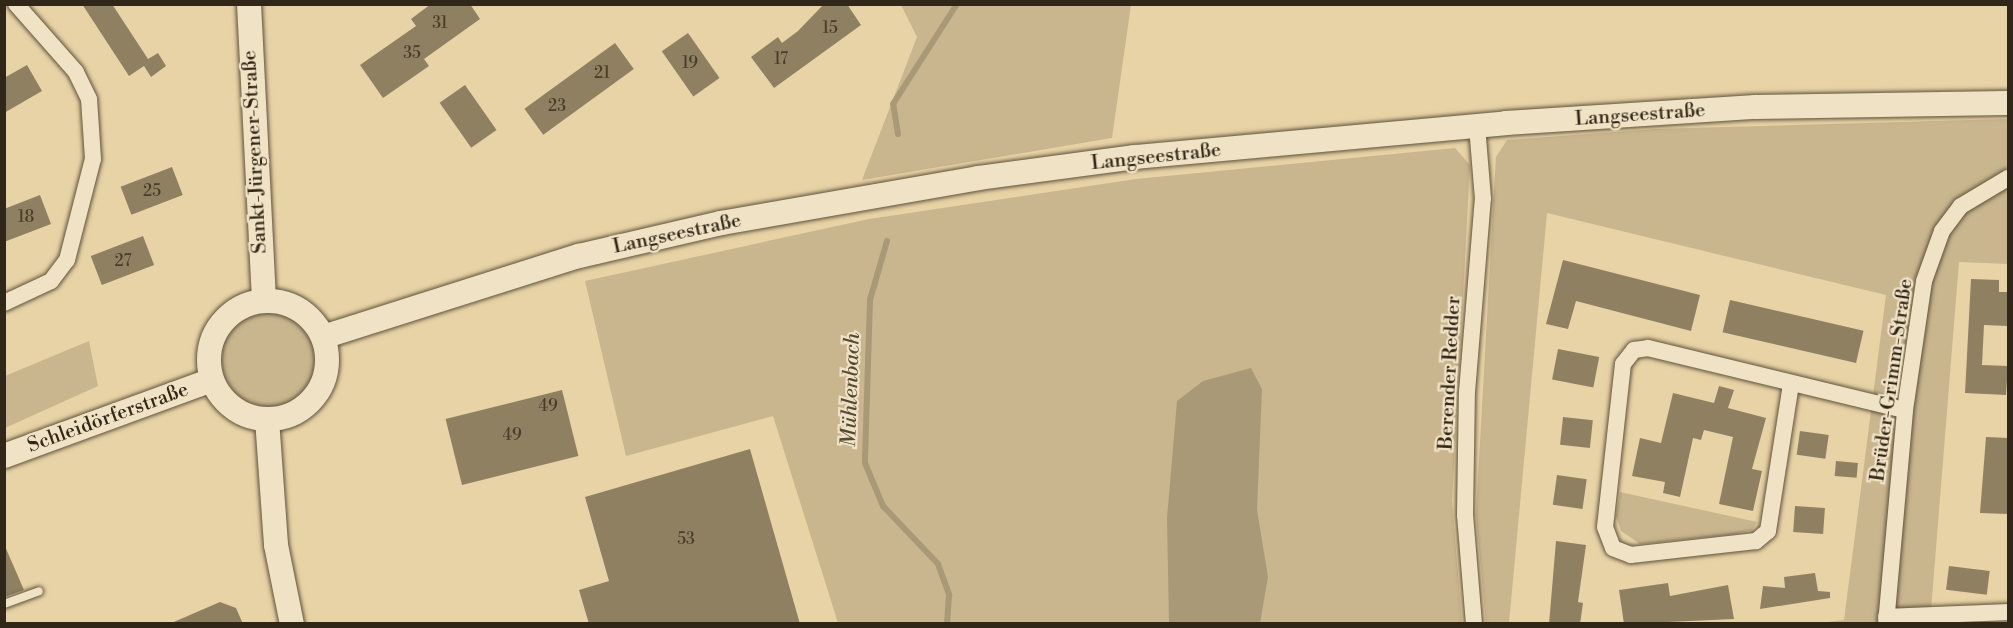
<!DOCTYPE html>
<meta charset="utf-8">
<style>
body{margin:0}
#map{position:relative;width:2013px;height:628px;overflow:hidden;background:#e8d3a6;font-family:"Libre Bodoni",serif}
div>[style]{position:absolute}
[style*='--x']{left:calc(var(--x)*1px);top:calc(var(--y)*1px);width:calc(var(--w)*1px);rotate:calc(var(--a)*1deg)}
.green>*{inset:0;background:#c9b68e}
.round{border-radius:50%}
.water>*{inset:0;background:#aa9976}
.stream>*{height:6px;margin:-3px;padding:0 3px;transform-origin:3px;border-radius:3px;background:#aa9976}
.building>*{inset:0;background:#908062;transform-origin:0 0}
.roads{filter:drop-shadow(0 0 2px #5f523c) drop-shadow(0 0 2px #5f523c)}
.lane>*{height:8px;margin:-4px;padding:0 4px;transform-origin:4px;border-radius:4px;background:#f0e2c5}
.street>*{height:16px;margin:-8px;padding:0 8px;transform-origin:8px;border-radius:8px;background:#f0e2c5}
.secondary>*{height:24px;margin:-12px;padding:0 12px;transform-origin:12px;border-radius:12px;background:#f0e2c5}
.secondary>.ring{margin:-12px;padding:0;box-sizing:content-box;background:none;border:24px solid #f0e2c5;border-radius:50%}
span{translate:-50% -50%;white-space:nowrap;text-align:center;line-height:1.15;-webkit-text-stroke:4.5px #f0e2c5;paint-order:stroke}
.number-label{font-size:16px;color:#493d2a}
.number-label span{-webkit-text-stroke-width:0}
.street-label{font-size:20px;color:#312718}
.water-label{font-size:21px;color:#554934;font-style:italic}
.frame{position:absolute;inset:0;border:6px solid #312718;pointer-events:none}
</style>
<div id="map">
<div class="green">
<div style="clip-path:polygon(901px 5px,1131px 5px,1112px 138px,862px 180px,917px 37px)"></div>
<div style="clip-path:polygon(2008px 119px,2008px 264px,1959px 262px,1930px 623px,1819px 623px,1844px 620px,1886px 295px,1547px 213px,1509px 623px,1486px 624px,1476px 514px,1496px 157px,1507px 140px,1656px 129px)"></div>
<div style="clip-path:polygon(1455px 148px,1470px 165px,1452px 501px,1462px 623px,838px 623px,773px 416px,626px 456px,585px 281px,869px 219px,1136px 179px)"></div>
<div class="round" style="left:221px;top:311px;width:96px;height:96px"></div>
<div style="clip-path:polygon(89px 341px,98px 386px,5px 428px,5px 376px)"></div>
<div style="clip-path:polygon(1620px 492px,1757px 522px,1752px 530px,1736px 534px,1640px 544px,1621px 531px,1616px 516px)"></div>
</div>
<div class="water">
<div style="clip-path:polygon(1251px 368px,1262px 389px,1257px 510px,1268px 577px,1260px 623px,1169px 623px,1167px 518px,1177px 401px,1203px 381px)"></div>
</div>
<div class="stream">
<div style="--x:898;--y:134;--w:30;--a:-99"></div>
<div style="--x:893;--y:104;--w:119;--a:-57.4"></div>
<div style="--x:887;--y:241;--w:61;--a:106.1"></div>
<div style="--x:870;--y:300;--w:163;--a:91.8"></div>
<div style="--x:865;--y:463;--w:47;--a:67.3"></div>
<div style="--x:883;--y:506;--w:80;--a:46.5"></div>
<div style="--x:938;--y:564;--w:33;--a:70"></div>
<div style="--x:949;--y:595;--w:29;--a:94"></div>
</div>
<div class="building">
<div style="clip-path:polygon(82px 4px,112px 4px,148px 59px,158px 53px,166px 66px,151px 77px,144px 66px,129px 76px)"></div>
<div style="clip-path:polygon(431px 4px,470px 4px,480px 19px,424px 59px,429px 66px,383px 98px,360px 65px,416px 26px,411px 19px)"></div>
<div style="clip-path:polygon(824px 4px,847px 4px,861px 25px,774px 88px,751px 57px,778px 37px,782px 43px,798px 31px)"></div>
<div style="left:688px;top:33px;width:55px;height:32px;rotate:55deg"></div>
<div style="left:615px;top:43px;width:32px;height:112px;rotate:54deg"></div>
<div style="clip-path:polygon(27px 65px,42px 91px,4px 113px,4px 78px)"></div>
<div style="left:465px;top:85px;width:55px;height:31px;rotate:55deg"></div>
<div style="left:172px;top:167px;width:30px;height:55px;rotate:69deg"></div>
<div style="clip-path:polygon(40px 195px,51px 224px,4px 242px,4px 209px)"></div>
<div style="left:143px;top:236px;width:31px;height:56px;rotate:69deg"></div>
<div style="clip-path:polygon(1563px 260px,1700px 295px,1691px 331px,1576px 301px,1568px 329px,1546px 324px)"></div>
<div style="clip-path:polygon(1971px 279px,1999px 280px,1999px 292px,2008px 292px,2008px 326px,1984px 325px,1982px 365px,2008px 366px,2006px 395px,1965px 393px)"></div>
<div style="left:1730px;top:300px;width:137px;height:33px;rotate:13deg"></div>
<div style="left:1558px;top:349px;width:42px;height:31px;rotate:11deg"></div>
<div style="clip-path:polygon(1719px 386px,1734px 390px,1728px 408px,1766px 418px,1752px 469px,1762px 471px,1753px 511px,1719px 504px,1733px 437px,1704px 430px,1701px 440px,1693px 438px,1680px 497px,1663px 493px,1665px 482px,1632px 476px,1640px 438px,1661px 443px,1673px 393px,1714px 403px)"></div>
<div style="left:562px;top:390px;width:68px;height:120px;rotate:76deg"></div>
<div style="left:1563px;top:417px;width:30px;height:28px;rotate:6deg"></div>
<div style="left:1800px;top:431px;width:29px;height:24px;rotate:8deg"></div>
<div style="clip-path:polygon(1986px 437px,2008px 438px,2008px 514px,1980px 513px)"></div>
<div style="clip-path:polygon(750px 449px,800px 624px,589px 624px,579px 590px,609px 581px,585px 497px)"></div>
<div style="left:1836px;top:461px;width:22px;height:15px;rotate:5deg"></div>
<div style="left:1557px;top:475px;width:30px;height:30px;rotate:8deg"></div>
<div style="left:1795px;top:506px;width:30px;height:26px;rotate:4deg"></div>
<div style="clip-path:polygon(1556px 541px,1586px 545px,1578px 602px,1583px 603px,1580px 624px,1549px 624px)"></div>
<div style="clip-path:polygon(4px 544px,24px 590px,4px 597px)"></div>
<div style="left:1949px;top:566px;width:41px;height:24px;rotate:7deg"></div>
<div style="clip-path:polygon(1815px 573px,1818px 591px,1830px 592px,1830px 598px,1760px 609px,1763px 586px,1785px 588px,1784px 577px)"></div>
<div style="clip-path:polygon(1668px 583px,1670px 596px,1728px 585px,1734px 619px,1624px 624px,1619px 590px)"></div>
<div style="clip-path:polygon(220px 602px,236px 608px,243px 624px,169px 624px)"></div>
</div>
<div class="roads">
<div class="lane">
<div style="--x:4;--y:604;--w:37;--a:-20"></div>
</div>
<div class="street">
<div style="--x:4;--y:303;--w:52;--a:-25.1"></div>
<div style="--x:51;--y:281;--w:26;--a:-53"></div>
<div style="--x:67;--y:260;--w:104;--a:-75.6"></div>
<div style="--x:93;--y:159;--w:60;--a:-93.8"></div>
<div style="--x:89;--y:99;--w:30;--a:-116"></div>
<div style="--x:76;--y:72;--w:91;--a:-131.4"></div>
<div style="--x:1791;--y:384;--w:149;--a:98.9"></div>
<div style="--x:1768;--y:531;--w:16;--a:140"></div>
<div style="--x:1756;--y:541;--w:126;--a:173.6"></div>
<div style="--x:1631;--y:555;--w:19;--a:-159"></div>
<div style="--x:1613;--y:548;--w:22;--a:-111"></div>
<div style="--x:1605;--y:527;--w:164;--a:-83.7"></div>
<div style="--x:1623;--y:364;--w:18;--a:-52"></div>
<div style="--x:1634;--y:350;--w:14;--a:-8"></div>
<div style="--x:1648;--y:348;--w:264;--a:13.6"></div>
<div style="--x:1886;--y:617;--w:122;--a:-2.3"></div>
<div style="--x:1474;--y:624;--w:109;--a:-94.7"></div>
<div style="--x:1465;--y:515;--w:123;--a:-89.1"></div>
<div style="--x:1467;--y:392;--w:194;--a:-85.3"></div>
<div style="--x:1483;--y:199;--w:73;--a:-94.7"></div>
<div style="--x:1886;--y:624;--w:215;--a:-84.9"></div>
<div style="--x:1905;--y:410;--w:130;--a:-81.6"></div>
<div style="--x:1924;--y:281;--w:53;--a:-70.2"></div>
<div style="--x:1942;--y:231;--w:31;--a:-53"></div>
<div style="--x:1961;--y:206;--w:55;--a:-30.8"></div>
</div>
<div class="secondary">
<div style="--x:249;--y:4;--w:296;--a:87.1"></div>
<div class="ring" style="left:209px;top:301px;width:94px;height:94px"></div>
<div style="--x:323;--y:337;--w:269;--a:-17.6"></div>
<div style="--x:579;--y:256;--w:146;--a:-13.1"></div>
<div style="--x:721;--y:223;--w:261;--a:-9.9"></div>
<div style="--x:978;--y:178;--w:158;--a:-7.6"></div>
<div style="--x:1135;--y:157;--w:373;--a:-5.2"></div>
<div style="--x:1506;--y:123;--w:250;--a:-3.7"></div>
<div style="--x:1755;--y:107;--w:253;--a:-0.9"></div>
<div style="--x:267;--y:419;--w:126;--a:85.9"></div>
<div style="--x:276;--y:545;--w:81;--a:78.6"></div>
<div style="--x:4;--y:456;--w:221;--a:-20.1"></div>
</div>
</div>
<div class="number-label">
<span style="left:440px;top:23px">31</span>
<span style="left:830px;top:28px">15</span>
<span style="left:412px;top:53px">35</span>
<span style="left:781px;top:59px">17</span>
<span style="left:690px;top:63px">19</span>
<span style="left:602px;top:73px">21</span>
<span style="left:557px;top:106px">23</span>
<span style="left:152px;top:191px">25</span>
<span style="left:26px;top:217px">18</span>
<span style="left:123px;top:261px">27</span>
<span style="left:548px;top:406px">49</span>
<span style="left:512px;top:435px">49</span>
<span style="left:686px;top:539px">53</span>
</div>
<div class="street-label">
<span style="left:1640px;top:115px;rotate:-4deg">Langseestraße</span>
<span style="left:255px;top:152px;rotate:-93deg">Sankt-Jürgener-Straße</span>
<span style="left:1156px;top:157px;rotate:-6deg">Langseestraße</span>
<span style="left:677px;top:234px;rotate:-12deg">Langseestraße</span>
<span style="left:1450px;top:373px;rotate:-87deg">Berender Redder</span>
<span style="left:1892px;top:380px;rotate:-82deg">Brüder-Grimm-Straße</span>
<span style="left:108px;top:418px;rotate:-20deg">Schleidörferstraße</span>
</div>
<div class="water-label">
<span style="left:851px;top:390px;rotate:-88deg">Mühlenbach</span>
</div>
<div class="frame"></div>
</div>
